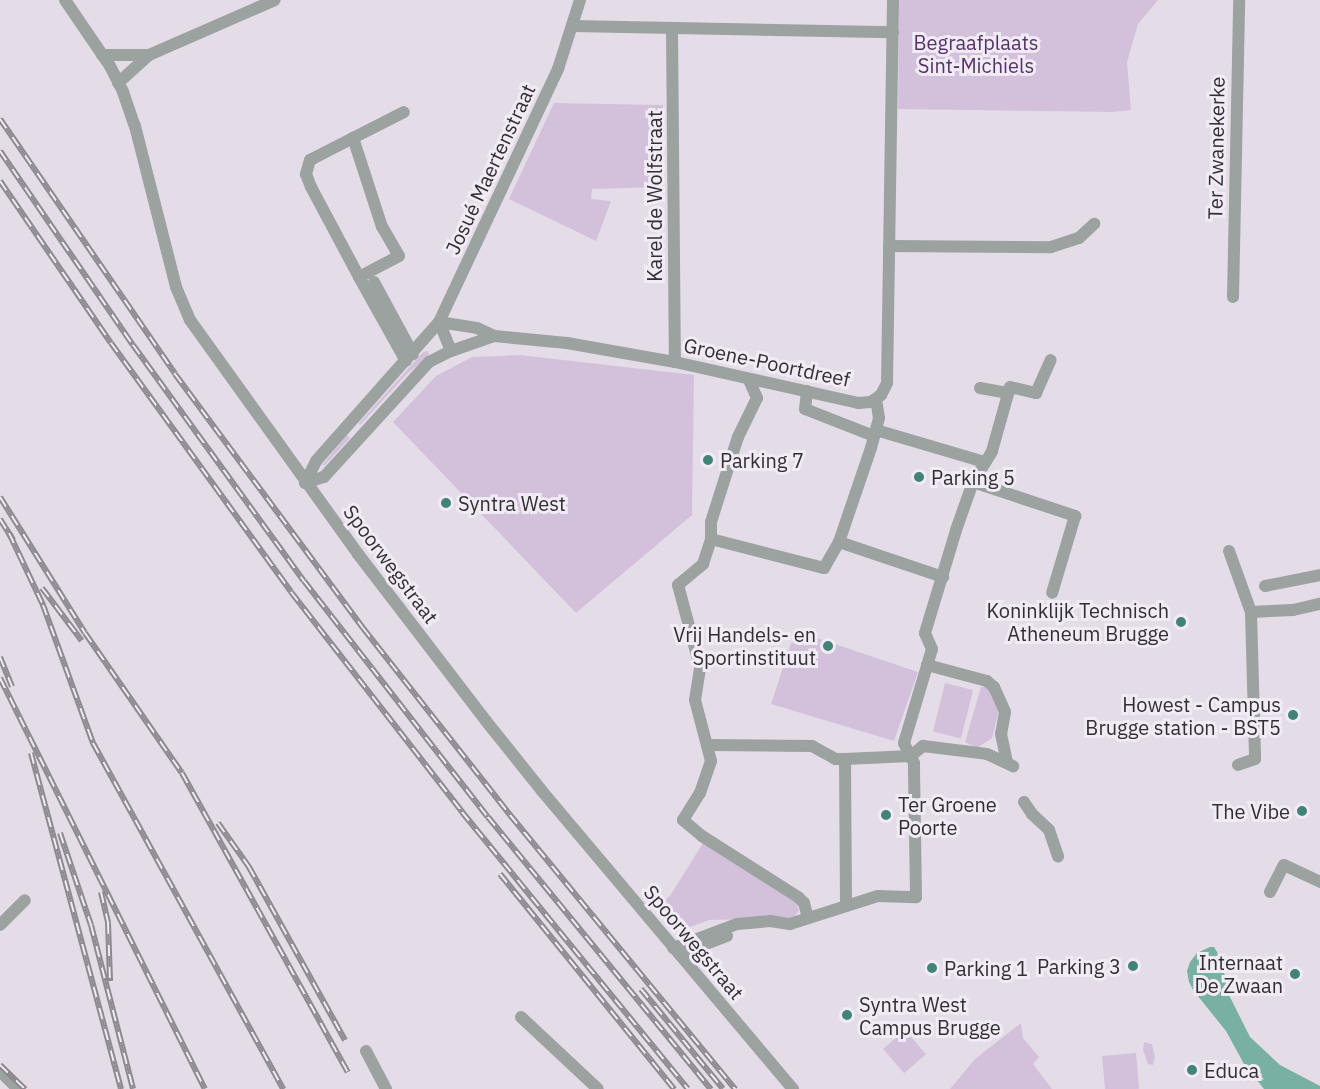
<!DOCTYPE html>
<meta charset="utf-8">
<style>
body{margin:0}
#map{position:relative;width:1320px;height:1089px;overflow:hidden;background:#e4dde8;font-family:"IBM Plex Sans",sans-serif}
div>[style]{position:absolute}
[style*='--x']{left:calc(var(--x)*1px);top:calc(var(--y)*1px);width:calc(var(--w)*1px);rotate:calc(var(--a)*1deg)}
.green>*{inset:0;background:#d3c1dc;transform-origin:0 0}
.water>*{inset:0;background:#78b0a3}
.minor>*{height:12px;margin:-6px;padding:0 6px;transform-origin:6px;border-radius:6px;background:#9ca2a0}
.rail>*{height:6px;margin-top:-3px;transform-origin:0;background:repeating-linear-gradient(90deg,#f1ebf5 0 11px,#8e8990 0 22px);box-sizing:border-box;border-block:2px solid #8e8990}
.dots>*{width:16px;height:16px;translate:-50% -50%;box-sizing:border-box;border:3px solid #f1ebf5;border-radius:50%}
span{translate:-50% -50%;white-space:nowrap;text-align:center;line-height:1.15;-webkit-text-stroke:6px #f1ebf5;paint-order:stroke}
.park-label{font-size:20px;color:#563366}
.street-label{font-size:20px;color:#322f33}
.poi-label{font-size:20px;color:#322f33}
.left{translate:0 -50%;text-align:left}
.right{translate:-100% -50%;text-align:right}
</style>
<div id="map">
<div class="green">
<div style="clip-path:polygon(899px 0,1158px 0,1138px 24px,1127px 62px,1131px 110px,1113px 112px,898px 109px)"></div>
<div style="clip-path:polygon(554px 103px,663px 105px,663px 187px,592px 189px,591px 199px,611px 201px,596px 241px,509px 199px)"></div>
<div style="clip-path:polygon(428px 351px,429px 356px,407px 374px,360px 425px,359px 423px,423px 352px)"></div>
<div style="clip-path:polygon(520px 355px,694px 375px,692px 515px,576px 613px,393px 422px,436px 376px,472px 357px)"></div>
<div style="clip-path:polygon(347px 435px,350px 438px,325px 465px,322px 465px)"></div>
<div style="clip-path:polygon(814px 637px,918px 672px,894px 741px,771px 704px,791px 643px)"></div>
<div style="left:945px;top:683px;width:29px;height:50px;rotate:14deg"></div>
<div style="clip-path:polygon(981px 687px,988px 687px,999px 710px,992px 738px,977px 748px,965px 742px)"></div>
<div style="clip-path:polygon(703px 843px,796px 902px,799px 910px,794px 918px,709px 920px,685px 929px,664px 901px,670px 896px)"></div>
<div style="clip-path:polygon(1021px 1023px,1023px 1038px,1039px 1057px,1033px 1064px,1052px 1089px,950px 1089px,975px 1059px)"></div>
<div style="left:905px;top:1030px;width:32px;height:29px;rotate:49deg"></div>
<div style="clip-path:polygon(1144px 1042px,1152px 1044px,1155px 1057px,1153px 1065px,1148px 1064px,1143px 1050px)"></div>
<div style="left:1136px;top:1053px;width:36px;height:34px;rotate:85deg"></div>
</div>
<div class="water">
<div style="clip-path:polygon(1210px 947px,1214px 947px,1222px 960px,1228px 993px,1250px 1037px,1280px 1065px,1320px 1086px,1320px 1089px,1264px 1089px,1244px 1064px,1226px 1031px,1193px 990px,1189px 982px,1187px 971px,1190px 962px,1197px 953px)"></div>
</div>
<div class="minor">
<div style="--x:65;--y:0;--w:80;--a:55.7"></div>
<div style="--x:110;--y:66;--w:29;--a:63"></div>
<div style="--x:123;--y:92;--w:36;--a:71"></div>
<div style="--x:135;--y:126;--w:166;--a:75.7"></div>
<div style="--x:176;--y:287;--w:36;--a:67"></div>
<div style="--x:190;--y:320;--w:288;--a:54.3"></div>
<div style="--x:358;--y:554;--w:210;--a:52.5"></div>
<div style="--x:486;--y:721;--w:90;--a:51.3"></div>
<div style="--x:542;--y:791;--w:390;--a:49.9"></div>
<div style="--x:572;--y:26;--w:321;--a:1.1"></div>
<div style="--x:672;--y:29;--w:333;--a:89.5"></div>
<div style="--x:102;--y:55;--w:47;--a:0"></div>
<div style="--x:118;--y:83;--w:42;--a:-42.1"></div>
<div style="--x:149;--y:55;--w:137;--a:-23.6"></div>
<div style="--x:353;--y:138;--w:57;--a:-27"></div>
<div style="--x:889;--y:246;--w:162;--a:0.4"></div>
<div style="--x:1051;--y:247;--w:29;--a:-18"></div>
<div style="--x:1079;--y:238;--w:21;--a:-43"></div>
<div style="--x:359;--y:277;--w:45;--a:-27.7"></div>
<div style="--x:399;--y:256;--w:34;--a:-120"></div>
<div style="--x:382;--y:227;--w:94;--a:-108"></div>
<div style="--x:353;--y:138;--w:48;--a:152.9"></div>
<div style="--x:310;--y:160;--w:15;--a:106"></div>
<div style="--x:306;--y:174;--w:14;--a:69"></div>
<div style="--x:311;--y:187;--w:102;--a:61.9"></div>
<div style="--x:359;--y:277;--w:96;--a:60.8"></div>
<div style="--x:374;--y:282;--w:82;--a:61.6"></div>
<div style="--x:1233;--y:297;--w:297;--a:-88.8"></div>
<div style="--x:451;--y:351;--w:31;--a:-112"></div>
<div style="--x:439;--y:322;--w:280;--a:-64.8"></div>
<div style="--x:558;--y:69;--w:72;--a:-72.3"></div>
<div style="--x:980;--y:388;--w:29;--a:10"></div>
<div style="--x:807;--y:391;--w:18;--a:96"></div>
<div style="--x:805;--y:409;--w:74;--a:21.4"></div>
<div style="--x:876;--y:430;--w:114;--a:16.4"></div>
<div style="--x:973;--y:482;--w:108;--a:18.4"></div>
<div style="--x:1075;--y:516;--w:80;--a:106.6"></div>
<div style="--x:305;--y:483;--w:20;--a:-18"></div>
<div style="--x:324;--y:477;--w:156;--a:-47.6"></div>
<div style="--x:429;--y:362;--w:25;--a:-27"></div>
<div style="--x:451;--y:351;--w:46;--a:-19.2"></div>
<div style="--x:494;--y:336;--w:73;--a:5.5"></div>
<div style="--x:567;--y:343;--w:110;--a:10"></div>
<div style="--x:675;--y:362;--w:188;--a:12.6"></div>
<div style="--x:858;--y:403;--w:13;--a:-4"></div>
<div style="--x:871;--y:402;--w:12;--a:-35"></div>
<div style="--x:881;--y:395;--w:13;--a:-63"></div>
<div style="--x:887;--y:383;--w:383;--a:-89.1"></div>
<div style="--x:305;--y:483;--w:25;--a:-63"></div>
<div style="--x:316;--y:461;--w:186;--a:-48.5"></div>
<div style="--x:439;--y:322;--w:38;--a:9"></div>
<div style="--x:477;--y:328;--w:19;--a:25"></div>
<div style="--x:711;--y:539;--w:17;--a:-90"></div>
<div style="--x:711;--y:522;--w:89;--a:-72.4"></div>
<div style="--x:738;--y:437;--w:43;--a:-64"></div>
<div style="--x:757;--y:398;--w:20;--a:-114"></div>
<div style="--x:839;--y:542;--w:110;--a:18.6"></div>
<div style="--x:1229;--y:551;--w:65;--a:70.2"></div>
<div style="--x:1251;--y:612;--w:147;--a:88.4"></div>
<div style="--x:1255;--y:759;--w:18;--a:161"></div>
<div style="--x:1265;--y:586;--w:56;--a:-11.3"></div>
<div style="--x:1251;--y:612;--w:42;--a:-2.7"></div>
<div style="--x:1293;--y:610;--w:28;--a:-13"></div>
<div style="--x:927;--y:665;--w:62;--a:14.9"></div>
<div style="--x:987;--y:681;--w:9;--a:41"></div>
<div style="--x:994;--y:687;--w:27;--a:66"></div>
<div style="--x:1005;--y:712;--w:22;--a:100"></div>
<div style="--x:1001;--y:734;--w:29;--a:78"></div>
<div style="--x:707;--y:745;--w:105;--a:0.5"></div>
<div style="--x:812;--y:746;--w:26;--a:29"></div>
<div style="--x:835;--y:759;--w:10;--a:0"></div>
<div style="--x:845;--y:759;--w:66;--a:-2.6"></div>
<div style="--x:911;--y:756;--w:16;--a:-40"></div>
<div style="--x:923;--y:746;--w:64;--a:7.1"></div>
<div style="--x:987;--y:754;--w:29;--a:25"></div>
<div style="--x:845;--y:759;--w:147;--a:89.6"></div>
<div style="--x:1024;--y:802;--w:14;--a:56"></div>
<div style="--x:1032;--y:814;--w:23;--a:43"></div>
<div style="--x:1049;--y:830;--w:28;--a:71"></div>
<div style="--x:1270;--y:892;--w:30;--a:-63"></div>
<div style="--x:1284;--y:865;--w:40;--a:25"></div>
<div style="--x:808;--y:918;--w:16;--a:-105"></div>
<div style="--x:804;--y:903;--w:8;--a:-135"></div>
<div style="--x:798;--y:897;--w:114;--a:-147.6"></div>
<div style="--x:702;--y:836;--w:25;--a:-140"></div>
<div style="--x:683;--y:820;--w:32;--a:-58"></div>
<div style="--x:700;--y:793;--w:34;--a:-71"></div>
<div style="--x:711;--y:761;--w:63;--a:-104.7"></div>
<div style="--x:695;--y:700;--w:33;--a:-81"></div>
<div style="--x:700;--y:667;--w:85;--a:-105"></div>
<div style="--x:678;--y:585;--w:33;--a:-40"></div>
<div style="--x:703;--y:564;--w:26;--a:-72"></div>
<div style="--x:711;--y:539;--w:117;--a:14.4"></div>
<div style="--x:824;--y:568;--w:30;--a:-60"></div>
<div style="--x:839;--y:542;--w:99;--a:-71.2"></div>
<div style="--x:871;--y:448;--w:31;--a:-75"></div>
<div style="--x:879;--y:418;--w:19;--a:-99"></div>
<div style="--x:0;--y:925;--w:35;--a:-45"></div>
<div style="--x:673;--y:948;--w:68;--a:-20.6"></div>
<div style="--x:737;--y:924;--w:33;--a:-5"></div>
<div style="--x:770;--y:921;--w:20;--a:9"></div>
<div style="--x:790;--y:924;--w:92;--a:-17.7"></div>
<div style="--x:878;--y:896;--w:38;--a:2"></div>
<div style="--x:916;--y:897;--w:134;--a:-90.9"></div>
<div style="--x:914;--y:763;--w:22;--a:-117"></div>
<div style="--x:904;--y:743;--w:98;--a:-73.4"></div>
<div style="--x:932;--y:649;--w:17;--a:-114"></div>
<div style="--x:925;--y:633;--w:108;--a:-73.2"></div>
<div style="--x:956;--y:530;--w:51;--a:-70.5"></div>
<div style="--x:973;--y:482;--w:36;--a:-58"></div>
<div style="--x:992;--y:451;--w:66;--a:-74.3"></div>
<div style="--x:1010;--y:387;--w:27;--a:13"></div>
<div style="--x:1036;--y:393;--w:36;--a:-66"></div>
<div style="--x:685;--y:952;--w:45;--a:-20.9"></div>
<div style="--x:521;--y:1017;--w:105;--a:43.1"></div>
<div style="--x:366;--y:1051;--w:43;--a:62.2"></div>
<div style="--x:0;--y:1071;--w:25;--a:45"></div>
</div>
<div class="rail">
<div style="--x:0;--y:119;--w:309;--a:55.5"></div>
<div style="--x:175;--y:374;--w:316;--a:53.5"></div>
<div style="--x:363;--y:628;--w:238;--a:51.8"></div>
<div style="--x:510;--y:815;--w:355;--a:50.6"></div>
<div style="--x:0;--y:151;--w:235;--a:55.6"></div>
<div style="--x:133;--y:345;--w:291;--a:54.1"></div>
<div style="--x:304;--y:581;--w:299;--a:52.1"></div>
<div style="--x:488;--y:817;--w:352;--a:50.7"></div>
<div style="--x:0;--y:181;--w:196;--a:55.6"></div>
<div style="--x:111;--y:343;--w:307;--a:54.1"></div>
<div style="--x:291;--y:592;--w:279;--a:52.1"></div>
<div style="--x:462;--y:812;--w:357;--a:50.8"></div>
<div style="--x:0;--y:497;--w:160;--a:58"></div>
<div style="--x:85;--y:633;--w:170;--a:55.3"></div>
<div style="--x:182;--y:773;--w:342;--a:61"></div>
<div style="--x:0;--y:519;--w:25;--a:58"></div>
<div style="--x:9;--y:533;--w:80;--a:64.7"></div>
<div style="--x:43;--y:605;--w:147;--a:70.1"></div>
<div style="--x:93;--y:743;--w:395;--a:61.2"></div>
<div style="--x:42;--y:588;--w:66;--a:53"></div>
<div style="--x:0;--y:657;--w:32;--a:68"></div>
<div style="--x:0;--y:678;--w:459;--a:63.5"></div>
<div style="--x:31;--y:753;--w:348;--a:75"></div>
<div style="--x:218;--y:823;--w:54;--a:54.8"></div>
<div style="--x:249;--y:867;--w:198;--a:61"></div>
<div style="--x:60;--y:833;--w:97;--a:71.4"></div>
<div style="--x:91;--y:925;--w:169;--a:75.6"></div>
<div style="--x:500;--y:874;--w:277;--a:51"></div>
<div style="--x:101;--y:892;--w:32;--a:77"></div>
<div style="--x:108;--y:923;--w:58;--a:88"></div>
<div style="--x:641;--y:989;--w:129;--a:50.6"></div>
<div style="--x:0;--y:1065;--w:35;--a:44"></div>
</div>
<div class="dots">
<div style="left:708px;top:460px;background:#418476"></div>
<div style="left:919px;top:477px;background:#418476"></div>
<div style="left:446px;top:503px;background:#418476"></div>
<div style="left:1181px;top:622px;background:#418476"></div>
<div style="left:828px;top:646px;background:#418476"></div>
<div style="left:1293px;top:715px;background:#418476"></div>
<div style="left:1302px;top:811px;background:#418476"></div>
<div style="left:886px;top:815px;background:#418476"></div>
<div style="left:1133px;top:966px;background:#418476"></div>
<div style="left:932px;top:968px;background:#418476"></div>
<div style="left:1295px;top:974px;background:#418476"></div>
<div style="left:847px;top:1015px;background:#418476"></div>
<div style="left:1192px;top:1070px;background:#418476"></div>
</div>
<div class="park-label">
<span style="left:976px;top:54px">Begraafplaats<br>Sint-Michiels</span>
</div>
<div class="street-label">
<span style="left:1216px;top:148px;rotate:-89deg">Ter Zwanekerke</span>
<span style="left:490px;top:169px;rotate:-65deg">Josué Maertenstraat</span>
<span style="left:654px;top:196px;rotate:-90deg">Karel de Wolfstraat</span>
<span style="left:767px;top:362px;rotate:12deg">Groene-Poortdreef</span>
<span style="left:391px;top:564px;rotate:53deg">Spoorwegstraat</span>
<span style="left:694px;top:942px;rotate:50deg">Spoorwegstraat</span>
</div>
<div class="poi-label">
<span class="left" style="left:720px;top:460px">Parking 7</span>
<span class="left" style="left:931px;top:477px">Parking 5</span>
<span class="left" style="left:458px;top:503px">Syntra West</span>
<span class="right" style="left:1169px;top:622px">Koninklijk Technisch<br>Atheneum Brugge</span>
<span class="right" style="left:816px;top:646px">Vrij Handels- en<br>Sportinstituut</span>
<span class="right" style="left:1281px;top:716px">Howest - Campus<br>Brugge station - BST5</span>
<span class="left" style="left:898px;top:816px">Ter Groene<br>Poorte</span>
<span class="right" style="left:1290px;top:811px">The Vibe</span>
<span class="right" style="left:1283px;top:974px">Internaat<br>De Zwaan</span>
<span class="right" style="left:1121px;top:966px">Parking 3</span>
<span class="left" style="left:944px;top:968px">Parking 1</span>
<span class="left" style="left:859px;top:1016px">Syntra West<br>Campus Brugge</span>
<span class="left" style="left:1204px;top:1070px">Educa</span>
</div>
</div>
